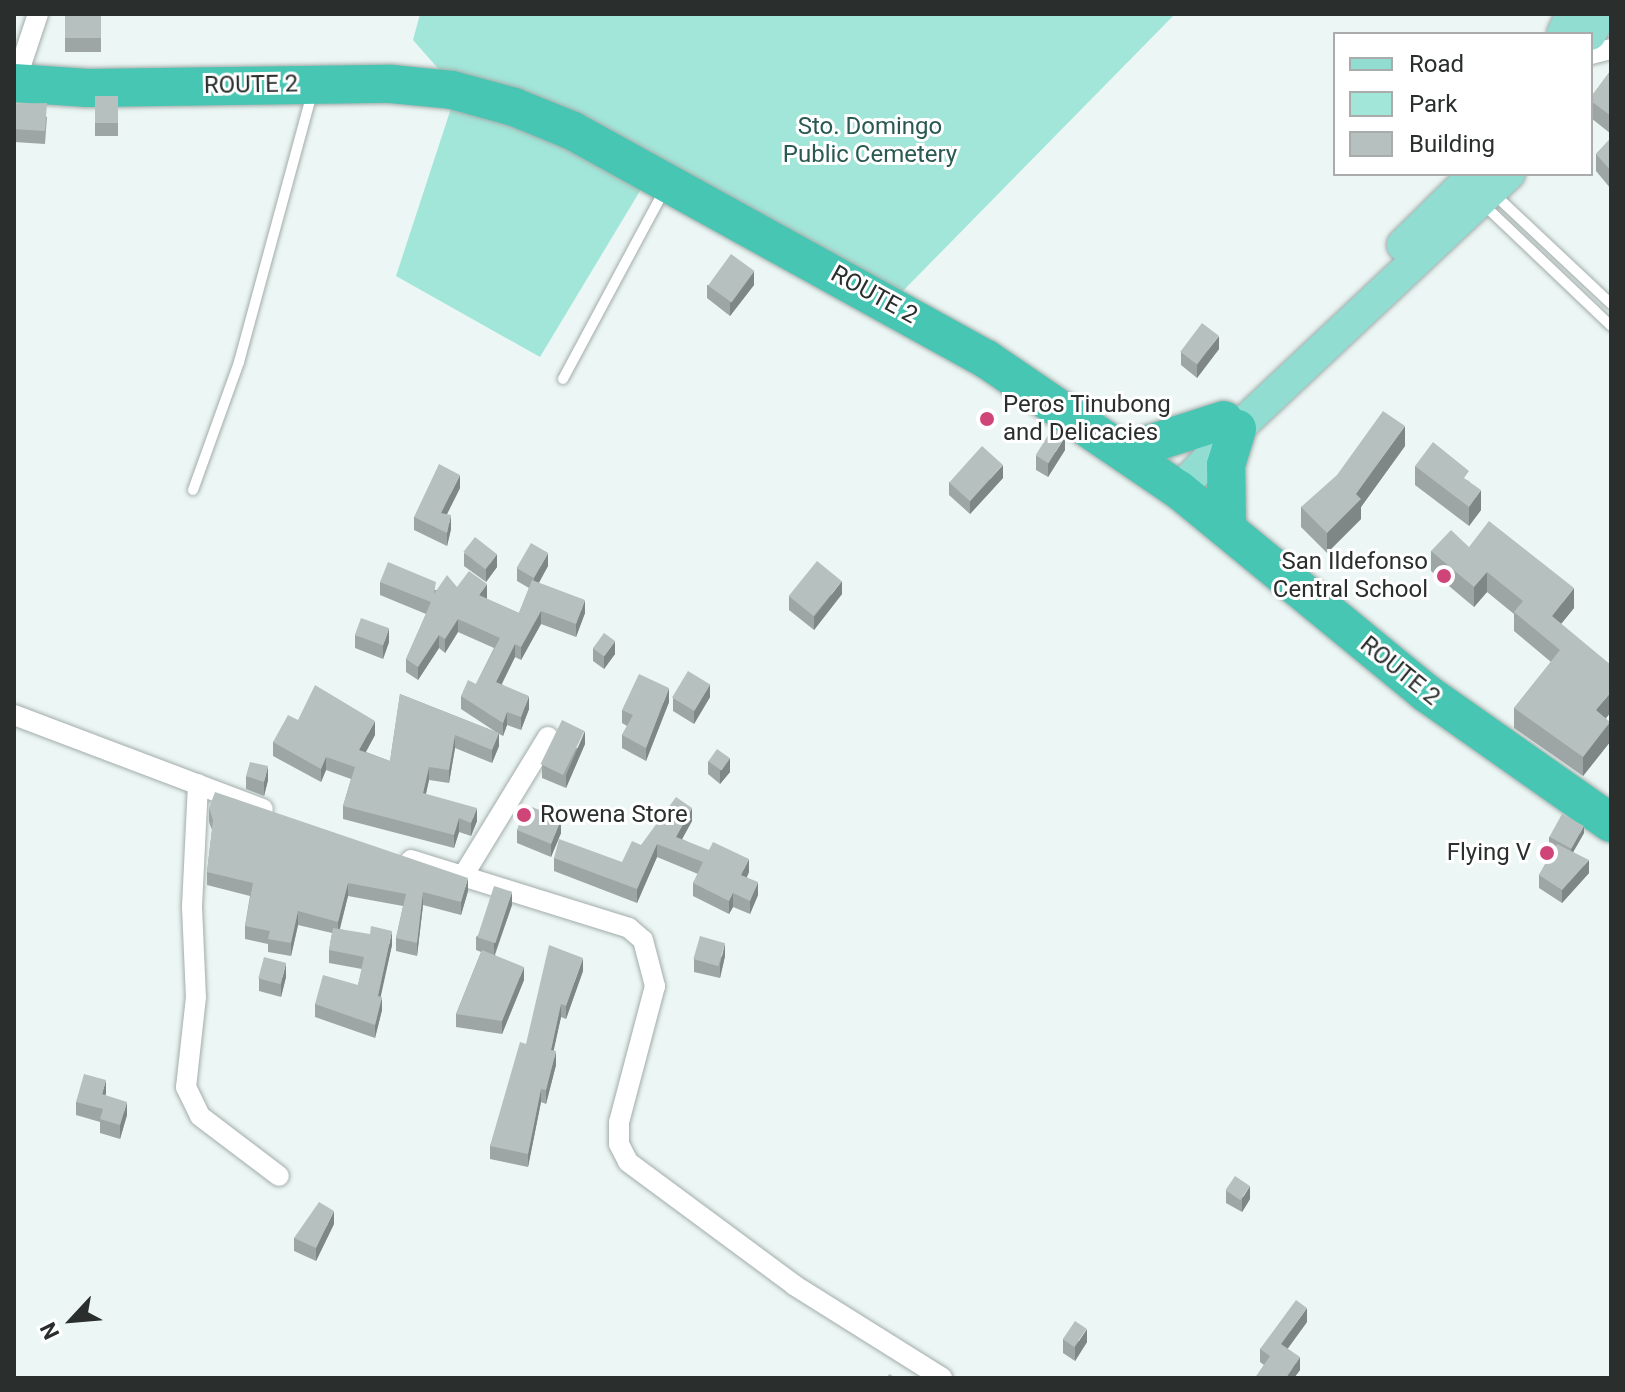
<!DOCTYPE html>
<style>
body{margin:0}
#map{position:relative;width:1625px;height:1392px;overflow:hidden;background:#ecf7f5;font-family:Roboto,sans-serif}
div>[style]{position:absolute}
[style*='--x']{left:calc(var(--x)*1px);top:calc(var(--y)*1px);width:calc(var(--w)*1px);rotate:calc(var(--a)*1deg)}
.green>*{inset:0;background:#a2e6d9}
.roads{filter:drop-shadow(0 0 2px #a2acaa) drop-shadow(0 0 2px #a2acaa)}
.lane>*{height:10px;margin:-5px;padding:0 5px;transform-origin:5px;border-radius:5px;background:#fff}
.street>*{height:20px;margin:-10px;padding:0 10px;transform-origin:10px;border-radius:10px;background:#fff}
.primary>*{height:32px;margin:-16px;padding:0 16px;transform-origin:16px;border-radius:16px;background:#91ddd1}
.highway>*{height:38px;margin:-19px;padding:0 19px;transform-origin:19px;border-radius:19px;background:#47c6b3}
.wall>*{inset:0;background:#9da6a4;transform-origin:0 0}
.shaded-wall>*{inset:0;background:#7f8786}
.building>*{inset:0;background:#b6c1bf;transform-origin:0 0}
.dots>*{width:22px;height:22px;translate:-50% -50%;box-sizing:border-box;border:4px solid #fff;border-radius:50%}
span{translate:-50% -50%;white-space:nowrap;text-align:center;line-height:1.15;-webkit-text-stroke:6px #fff;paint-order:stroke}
.street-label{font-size:24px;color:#2a2e2d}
.park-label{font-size:24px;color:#2a5951}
.poi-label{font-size:24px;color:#2a2e2d}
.left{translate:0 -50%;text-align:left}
.right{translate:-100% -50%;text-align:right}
.frame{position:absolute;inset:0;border:16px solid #2a2e2d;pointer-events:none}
.legend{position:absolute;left:1333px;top:32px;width:260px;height:144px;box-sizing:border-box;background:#fff;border:2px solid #aaabab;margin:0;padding:10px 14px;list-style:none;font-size:24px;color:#2a2e2d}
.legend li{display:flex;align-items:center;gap:16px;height:40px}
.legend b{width:40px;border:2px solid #aaabab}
.north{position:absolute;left:32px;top:1280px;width:80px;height:80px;-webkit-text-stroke:6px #fff;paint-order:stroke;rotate:244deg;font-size:22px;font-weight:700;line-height:32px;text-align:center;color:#2a2e2d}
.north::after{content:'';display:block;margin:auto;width:28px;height:36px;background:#2a2e2d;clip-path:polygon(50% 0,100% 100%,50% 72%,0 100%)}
</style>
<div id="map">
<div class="green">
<div style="clip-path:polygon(420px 14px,1175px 14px,896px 298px,652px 171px,540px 357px,396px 276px,457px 90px,413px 40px)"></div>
</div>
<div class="roads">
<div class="lane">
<div style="--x:1493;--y:193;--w:162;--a:43.2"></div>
<div style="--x:1482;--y:203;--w:178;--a:43.6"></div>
<div style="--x:563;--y:379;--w:213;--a:-61.8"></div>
<div style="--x:193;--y:490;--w:136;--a:-70.2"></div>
<div style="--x:239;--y:362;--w:278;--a:-74.8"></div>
</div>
<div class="street">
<div style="--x:1591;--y:54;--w:21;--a:-14"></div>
<div style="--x:15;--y:83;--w:73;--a:-71.6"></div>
<div style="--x:14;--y:715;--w:266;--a:20.7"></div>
<div style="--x:198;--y:784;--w:123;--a:92.8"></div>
<div style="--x:192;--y:907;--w:90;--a:87.5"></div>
<div style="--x:196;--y:997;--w:91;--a:96.3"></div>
<div style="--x:186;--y:1087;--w:32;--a:64"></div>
<div style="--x:200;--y:1116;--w:99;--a:37.2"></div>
<div style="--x:411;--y:860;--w:228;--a:17.3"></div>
<div style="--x:629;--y:928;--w:18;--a:41"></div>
<div style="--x:643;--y:940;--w:48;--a:75.4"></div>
<div style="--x:655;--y:986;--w:141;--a:104.8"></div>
<div style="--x:619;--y:1122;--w:22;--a:90"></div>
<div style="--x:619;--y:1144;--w:20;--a:63"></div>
<div style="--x:628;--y:1162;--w:207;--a:36.5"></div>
<div style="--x:794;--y:1285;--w:175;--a:32.1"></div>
<div style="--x:463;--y:876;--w:163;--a:-58.6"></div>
</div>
<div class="primary">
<div style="--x:1563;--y:34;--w:22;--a:-66"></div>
<div style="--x:1590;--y:34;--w:22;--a:-63"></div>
<div style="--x:1403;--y:245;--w:101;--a:-44.6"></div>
<div style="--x:1179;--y:490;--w:84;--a:-46.4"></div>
<div style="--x:1237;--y:429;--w:373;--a:-43.2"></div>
</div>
<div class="highway">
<div style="--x:14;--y:83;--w:74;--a:3.9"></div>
<div style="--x:88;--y:88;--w:303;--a:-0.8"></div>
<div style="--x:391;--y:84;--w:61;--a:5.6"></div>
<div style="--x:452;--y:90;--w:64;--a:15.3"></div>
<div style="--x:514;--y:107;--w:64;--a:22.1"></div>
<div style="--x:573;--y:131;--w:472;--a:28.9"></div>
<div style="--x:986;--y:359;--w:233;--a:34.2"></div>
<div style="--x:1179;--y:490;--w:320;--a:39.4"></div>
<div style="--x:1426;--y:693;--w:226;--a:35.1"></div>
<div style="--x:1124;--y:452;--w:105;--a:-17.7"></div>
<div style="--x:1227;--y:528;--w:63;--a:-90.9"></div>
<div style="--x:1226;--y:465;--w:38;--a:-73"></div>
</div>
</div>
<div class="wall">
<div style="left:65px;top:14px;width:36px;height:38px"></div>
<div style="clip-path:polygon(1611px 70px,1611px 134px,1591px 118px,1591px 97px)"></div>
<div style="left:118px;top:96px;width:40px;height:23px;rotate:90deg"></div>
<div style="clip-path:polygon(14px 104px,47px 117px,45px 144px,14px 142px)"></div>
<div style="clip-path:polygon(1611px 138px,1611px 189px,1596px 171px,1596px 154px)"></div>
<div style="clip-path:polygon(707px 285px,754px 285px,730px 316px,707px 298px)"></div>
<div style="clip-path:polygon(1219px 349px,1197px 378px,1181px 365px,1181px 352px)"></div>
<div style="clip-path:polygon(1405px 446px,1361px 507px,1361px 519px,1327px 553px,1301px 527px,1301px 507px)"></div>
<div style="clip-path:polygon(1065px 450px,1048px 477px,1036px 470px,1036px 456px)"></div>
<div style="clip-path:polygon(1415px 466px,1469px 481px,1481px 510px,1469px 526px,1415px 485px)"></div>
<div style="clip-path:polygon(1003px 478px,970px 514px,949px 495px,949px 482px)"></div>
<div style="clip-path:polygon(460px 488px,447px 514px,451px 529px,447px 546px,414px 530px,414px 517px)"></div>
<div style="clip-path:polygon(1469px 547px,1574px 608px,1561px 624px,1611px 712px,1606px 718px,1610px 742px,1583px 776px,1514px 728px,1514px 708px,1551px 662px,1514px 631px,1514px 614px,1487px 592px,1474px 607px,1431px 571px,1431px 551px)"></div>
<div style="clip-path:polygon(464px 553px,497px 567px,486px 582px,464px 566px)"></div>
<div style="clip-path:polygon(548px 566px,539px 583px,585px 613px,576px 637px,541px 624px,521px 660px,515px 657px,502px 684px,529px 709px,521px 730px,507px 725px,503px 736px,499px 734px,499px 746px,492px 763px,455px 748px,449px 783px,429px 780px,426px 794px,477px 821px,471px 836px,459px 832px,454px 848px,343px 819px,343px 806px,351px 779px,326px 770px,321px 782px,273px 756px,273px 742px,298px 720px,375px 735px,366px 752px,390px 761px,400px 694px,496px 732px,461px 709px,461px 696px,476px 684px,494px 648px,458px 632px,445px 653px,439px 648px,418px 680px,406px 672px,406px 659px,426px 614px,380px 595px,380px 582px,436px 590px,457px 587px,487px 598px,487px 599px,519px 613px,529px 588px,517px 581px,517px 568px)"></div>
<div style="clip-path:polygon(842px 594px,814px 630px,789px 610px,789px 596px)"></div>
<div style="clip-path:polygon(355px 635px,389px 642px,383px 659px,355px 648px)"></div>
<div style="clip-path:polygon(593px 648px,615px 654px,604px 669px,593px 661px)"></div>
<div style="clip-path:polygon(710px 697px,694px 724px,673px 711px,673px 698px)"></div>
<div style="clip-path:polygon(669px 702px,646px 761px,622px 748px,622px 735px,627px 726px,622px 723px,622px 710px)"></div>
<div style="clip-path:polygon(585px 744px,566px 788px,542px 778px,542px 765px)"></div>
<div style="clip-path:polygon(708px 761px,730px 772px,720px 784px,708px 774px)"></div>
<div style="clip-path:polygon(246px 776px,268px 780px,264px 796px,246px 789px)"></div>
<div style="clip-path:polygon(209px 808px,468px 891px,461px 915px,423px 905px,417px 956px,396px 951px,396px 938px,403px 906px,348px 896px,340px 929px,392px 945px,380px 996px,382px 1010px,375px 1038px,315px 1017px,315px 1004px,358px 985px,362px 969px,329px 963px,329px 950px,332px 933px,298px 925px,291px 956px,268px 952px,268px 944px,245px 939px,245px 926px,250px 896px,207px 885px,207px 872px,212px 830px,209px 822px)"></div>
<div style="clip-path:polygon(692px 821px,682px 839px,749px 872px,747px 877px,758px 895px,750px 914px,733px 907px,729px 914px,693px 896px,693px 883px,698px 874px,657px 857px,637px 903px,554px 871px,554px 858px,622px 862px,641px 845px)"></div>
<div style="clip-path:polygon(517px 830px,561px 833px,551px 857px,517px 843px)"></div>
<div style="clip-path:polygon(1584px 833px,1573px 852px,1589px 873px,1562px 903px,1539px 888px,1539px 875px,1555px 847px,1549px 843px,1549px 837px)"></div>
<div style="clip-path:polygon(512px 905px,495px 955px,524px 980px,502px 1034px,456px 1027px,456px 1014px,481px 952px,476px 950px,476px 937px)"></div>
<div style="clip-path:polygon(725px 956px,720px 978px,694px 972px,694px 959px)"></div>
<div style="clip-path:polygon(583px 971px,566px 1019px,561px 1017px,553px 1051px,556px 1065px,546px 1104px,541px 1102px,528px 1167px,490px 1159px,490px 1146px,526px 1044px)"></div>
<div style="clip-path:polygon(286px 977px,281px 997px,259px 991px,259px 978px)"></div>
<div style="clip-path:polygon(106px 1093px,105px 1095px,127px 1115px,120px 1139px,100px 1133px,100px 1122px,76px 1115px,76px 1102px)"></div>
<div style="clip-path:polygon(1226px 1190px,1250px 1199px,1242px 1212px,1226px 1203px)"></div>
<div style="clip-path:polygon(334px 1224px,316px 1261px,294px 1251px,294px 1238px)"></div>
<div style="clip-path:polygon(1307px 1322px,1287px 1349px,1300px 1370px,1294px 1378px,1255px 1378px,1264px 1365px,1260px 1362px,1260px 1349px)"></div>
<div style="clip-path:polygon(1063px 1339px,1087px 1342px,1075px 1361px,1063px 1353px)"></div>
</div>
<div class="shaded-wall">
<div style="clip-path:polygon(754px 271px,754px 285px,730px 316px,730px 303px)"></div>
<div style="clip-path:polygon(1219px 336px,1219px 349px,1197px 378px,1197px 364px)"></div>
<div style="clip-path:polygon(1405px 426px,1405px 446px,1361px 507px,1361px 519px,1327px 553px,1327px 533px)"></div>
<div style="clip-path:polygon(1065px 437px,1065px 450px,1048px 477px,1048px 464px)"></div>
<div style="clip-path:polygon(1003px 465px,1003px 478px,970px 514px,970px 501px)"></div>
<div style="clip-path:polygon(460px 475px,460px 488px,441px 526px,441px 513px)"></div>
<div style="clip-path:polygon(1481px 490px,1481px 510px,1469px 526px,1469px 507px)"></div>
<div style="clip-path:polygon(451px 515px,451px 529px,447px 546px,447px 533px)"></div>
<div style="clip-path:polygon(548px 553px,548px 566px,534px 591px,534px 578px)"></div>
<div style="clip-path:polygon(497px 554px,497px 567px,486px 582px,486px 569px)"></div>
<div style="clip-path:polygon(1487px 572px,1487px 592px,1474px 607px,1474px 587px)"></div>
<div style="clip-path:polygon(842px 581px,842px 594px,814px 630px,814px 617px)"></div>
<div style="clip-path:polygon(487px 584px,487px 598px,479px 609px,479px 595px)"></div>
<div style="clip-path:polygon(1574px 588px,1574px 608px,1552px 635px,1552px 616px)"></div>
<div style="clip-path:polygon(585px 600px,585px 613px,576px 637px,576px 624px)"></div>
<div style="clip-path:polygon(541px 611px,541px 624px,521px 660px,521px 647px)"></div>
<div style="clip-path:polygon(458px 619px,458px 632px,445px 653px,445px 639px)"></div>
<div style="clip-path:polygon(389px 628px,389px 642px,383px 659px,383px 646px)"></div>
<div style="clip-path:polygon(439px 635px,439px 648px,418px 680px,418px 667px)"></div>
<div style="clip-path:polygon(615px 641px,615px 654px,604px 669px,604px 656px)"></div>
<div style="clip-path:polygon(515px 644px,515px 657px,496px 695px,496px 682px)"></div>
<div style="clip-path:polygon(710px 684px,710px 697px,694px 724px,694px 711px)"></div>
<div style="clip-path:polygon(669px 688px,669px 702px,646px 761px,646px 748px)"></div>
<div style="clip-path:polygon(1611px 692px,1611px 712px,1596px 730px,1596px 710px)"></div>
<div style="clip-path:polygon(529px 696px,529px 709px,521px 730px,521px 717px)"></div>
<div style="clip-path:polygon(507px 712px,507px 725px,503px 736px,503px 723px)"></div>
<div style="clip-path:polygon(375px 721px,375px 735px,359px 764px,359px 750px)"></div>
<div style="clip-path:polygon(1610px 722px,1610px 742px,1583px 776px,1583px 757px)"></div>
<div style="clip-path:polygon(585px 731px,585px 744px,566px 788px,566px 775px)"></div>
<div style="clip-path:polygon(499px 733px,499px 746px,492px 763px,492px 750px)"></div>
<div style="clip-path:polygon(455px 735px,455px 748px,449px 783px,449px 770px)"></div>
<div style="clip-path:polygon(326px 757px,326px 770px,321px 782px,321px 769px)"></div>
<div style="clip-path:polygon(730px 758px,730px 772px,720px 784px,720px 771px)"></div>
<div style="clip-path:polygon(268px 766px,268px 780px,264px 796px,264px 782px)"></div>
<div style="clip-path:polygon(429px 767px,429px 780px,423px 806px,423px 793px)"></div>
<div style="clip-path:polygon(477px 808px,477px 821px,471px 836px,471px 823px)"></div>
<div style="clip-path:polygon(692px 808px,692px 821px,676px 850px,676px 837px)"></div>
<div style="clip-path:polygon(459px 818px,459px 832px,454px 848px,454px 835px)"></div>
<div style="clip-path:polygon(561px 819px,561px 833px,551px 857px,551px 844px)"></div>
<div style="clip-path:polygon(1584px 826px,1584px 833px,1571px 856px,1571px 849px)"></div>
<div style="clip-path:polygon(657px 844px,657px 857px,637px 903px,637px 889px)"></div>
<div style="clip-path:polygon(749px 859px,749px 872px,741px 888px,741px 875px)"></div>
<div style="clip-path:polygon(1589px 860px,1589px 873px,1562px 903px,1562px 890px)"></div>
<div style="clip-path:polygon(468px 878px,468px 891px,461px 915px,461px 902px)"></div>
<div style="clip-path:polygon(758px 882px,758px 895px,750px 914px,750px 901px)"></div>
<div style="clip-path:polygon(348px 883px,348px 896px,338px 935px,338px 922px)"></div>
<div style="clip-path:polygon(423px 892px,423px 905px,417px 956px,417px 943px)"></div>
<div style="clip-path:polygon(512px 892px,512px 905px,494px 956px,494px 943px)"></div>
<div style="clip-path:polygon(733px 893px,733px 907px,729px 914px,729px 901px)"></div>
<div style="clip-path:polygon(298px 911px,298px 925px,291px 956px,291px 943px)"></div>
<div style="clip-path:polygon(392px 931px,392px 945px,378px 1009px,378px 996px)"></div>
<div style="clip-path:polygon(725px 943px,725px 956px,720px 978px,720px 965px)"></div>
<div style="clip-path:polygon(583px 958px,583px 971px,566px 1019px,566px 1006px)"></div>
<div style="clip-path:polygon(286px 963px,286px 977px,281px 997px,281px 984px)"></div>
<div style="clip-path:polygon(524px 967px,524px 980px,502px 1034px,502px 1021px)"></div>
<div style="clip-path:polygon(382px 997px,382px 1010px,375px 1038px,375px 1025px)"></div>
<div style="clip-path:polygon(561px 1004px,561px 1017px,551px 1063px,551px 1050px)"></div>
<div style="clip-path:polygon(556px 1051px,556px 1065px,546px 1104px,546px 1090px)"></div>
<div style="clip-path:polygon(106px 1080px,106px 1093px,102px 1108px,102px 1094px)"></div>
<div style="clip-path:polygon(541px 1089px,541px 1102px,528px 1167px,528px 1154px)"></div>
<div style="clip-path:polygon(127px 1102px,127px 1115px,120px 1139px,120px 1125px)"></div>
<div style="clip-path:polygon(1250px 1186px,1250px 1199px,1242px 1212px,1242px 1199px)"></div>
<div style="clip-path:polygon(334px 1211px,334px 1224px,316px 1261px,316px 1248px)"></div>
<div style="clip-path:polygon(1307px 1308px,1307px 1322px,1281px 1358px,1281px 1344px)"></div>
<div style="clip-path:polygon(1087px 1329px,1087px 1342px,1075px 1361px,1075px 1347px)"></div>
<div style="clip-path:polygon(1300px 1357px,1300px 1370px,1294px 1378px,1286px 1378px)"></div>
</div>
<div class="building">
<div style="left:65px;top:14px;width:36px;height:24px"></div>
<div style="clip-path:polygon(1611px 70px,1611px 116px,1591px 101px,1591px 97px)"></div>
<div style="left:118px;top:96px;width:27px;height:23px;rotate:90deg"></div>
<div style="clip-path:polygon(47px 103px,45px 131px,14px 129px,14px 104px)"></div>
<div style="clip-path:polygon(1611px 138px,1611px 171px,1596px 154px)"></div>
<div style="left:731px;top:254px;width:29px;height:39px;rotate:36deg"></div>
<div style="left:1202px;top:323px;width:21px;height:36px;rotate:37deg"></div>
<div style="clip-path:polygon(1383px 411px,1405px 426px,1356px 494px,1361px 499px,1327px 533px,1301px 507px,1337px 475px)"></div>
<div style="left:1052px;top:429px;width:15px;height:31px;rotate:32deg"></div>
<div style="clip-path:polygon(1433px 442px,1469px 471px,1464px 478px,1481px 490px,1469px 507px,1415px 466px)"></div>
<div style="left:982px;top:446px;width:28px;height:49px;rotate:42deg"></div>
<div style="clip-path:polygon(439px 464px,460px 475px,441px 513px,451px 515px,447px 533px,414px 517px)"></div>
<div style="clip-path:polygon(1489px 521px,1574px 588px,1552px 616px,1611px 665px,1611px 692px,1596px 710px,1610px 722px,1583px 757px,1514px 708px,1560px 650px,1514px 612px,1523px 601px,1487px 572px,1474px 587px,1431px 551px,1451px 530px,1469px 547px)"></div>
<div style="left:475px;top:537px;width:28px;height:19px;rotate:38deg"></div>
<div style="left:531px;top:543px;width:20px;height:29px;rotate:30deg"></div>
<div style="left:817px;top:561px;width:32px;height:45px;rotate:39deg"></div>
<div style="clip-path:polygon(388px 562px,436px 582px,434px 594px,447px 575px,457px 587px,469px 571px,487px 584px,479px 595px,519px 613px,532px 580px,585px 600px,576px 624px,541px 611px,521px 647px,515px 644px,496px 682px,529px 696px,521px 717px,507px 712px,503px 723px,461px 696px,468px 680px,476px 684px,500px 638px,458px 619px,445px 639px,439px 635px,418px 667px,406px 659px,431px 602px,380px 582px)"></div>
<div style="left:361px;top:618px;width:30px;height:18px;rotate:20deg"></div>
<div style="left:604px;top:633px;width:14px;height:19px;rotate:36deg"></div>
<div style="left:688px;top:671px;width:26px;height:31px;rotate:31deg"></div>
<div style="clip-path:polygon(639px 674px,669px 688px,646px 748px,622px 735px,633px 715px,622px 710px)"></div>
<div style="clip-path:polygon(315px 685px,375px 721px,359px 750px,390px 761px,400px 694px,499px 733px,492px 750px,455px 735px,449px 770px,429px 767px,423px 793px,477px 808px,471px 823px,459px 818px,454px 835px,343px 806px,355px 767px,326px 757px,321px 769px,273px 742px,288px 715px,298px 720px)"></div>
<div style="left:562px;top:720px;width:25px;height:49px;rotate:26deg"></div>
<div style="left:717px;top:749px;width:16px;height:15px;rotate:35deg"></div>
<div style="clip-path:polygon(250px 762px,268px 766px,264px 782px,246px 776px)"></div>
<div style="clip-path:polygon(215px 792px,468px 878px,461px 902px,423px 892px,417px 943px,396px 938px,406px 894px,348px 883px,338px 922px,298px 911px,291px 943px,268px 939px,270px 931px,245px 926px,253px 883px,207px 872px,213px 820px,209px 808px)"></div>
<div style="clip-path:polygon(676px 797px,692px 808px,676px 837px,709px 850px,713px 842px,749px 859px,741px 875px,758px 882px,750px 901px,733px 893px,729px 901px,693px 883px,703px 862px,657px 844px,637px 889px,554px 858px,559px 839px,622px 862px,632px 841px,641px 845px)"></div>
<div style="left:527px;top:805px;width:37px;height:27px;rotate:22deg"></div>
<div style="left:1562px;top:814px;width:25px;height:26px;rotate:29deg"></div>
<div style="clip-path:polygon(1557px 844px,1589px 860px,1562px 890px,1539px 875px)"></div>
<div style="left:494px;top:886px;width:19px;height:54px;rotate:18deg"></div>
<div style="clip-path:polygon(371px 926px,392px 931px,378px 996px,382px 997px,375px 1025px,315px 1004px,323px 975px,358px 985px,364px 957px,329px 950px,333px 928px,370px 934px)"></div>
<div style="left:700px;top:936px;width:26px;height:24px;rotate:16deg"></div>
<div style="clip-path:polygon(549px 945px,583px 958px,566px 1006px,561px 1004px,551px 1050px,556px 1051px,546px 1090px,541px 1089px,528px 1154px,490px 1146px,520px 1042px,526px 1044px)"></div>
<div style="clip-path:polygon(482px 950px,524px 967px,502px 1021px,456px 1014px)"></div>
<div style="left:264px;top:957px;width:23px;height:22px;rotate:15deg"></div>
<div style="clip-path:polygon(84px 1074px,106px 1080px,102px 1094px,127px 1102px,120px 1125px,100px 1119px,103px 1109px,76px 1102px)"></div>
<div style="left:1235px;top:1176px;width:18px;height:17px;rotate:34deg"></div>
<div style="clip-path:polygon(319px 1202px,334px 1211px,316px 1248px,294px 1238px)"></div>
<div style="clip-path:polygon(1296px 1300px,1307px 1308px,1281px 1344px,1300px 1357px,1286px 1378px,1280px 1378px,1277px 1376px,1275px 1378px,1255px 1378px,1270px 1356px,1260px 1349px)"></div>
<div style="left:1075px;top:1321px;width:14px;height:22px;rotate:34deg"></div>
<div style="clip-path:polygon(889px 1374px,897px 1378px,887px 1378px)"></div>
</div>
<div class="dots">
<div style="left:987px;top:419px;background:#d04578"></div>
<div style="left:1444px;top:576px;background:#d04578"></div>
<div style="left:524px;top:815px;background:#d04578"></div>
<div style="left:1547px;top:853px;background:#d04578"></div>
</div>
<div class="street-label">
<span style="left:251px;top:85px;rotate:-1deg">ROUTE 2</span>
<span style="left:874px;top:295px;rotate:29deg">ROUTE 2</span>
<span style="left:1400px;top:671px;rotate:39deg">ROUTE 2</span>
</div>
<div class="park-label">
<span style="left:870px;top:141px">Sto. Domingo<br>Public Cemetery</span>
</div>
<div class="poi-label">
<span class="left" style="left:1003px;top:419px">Peros Tinubong<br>and Delicacies</span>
<span class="right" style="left:1428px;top:576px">San Ildefonso<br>Central School</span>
<span class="left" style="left:540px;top:815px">Rowena Store</span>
<span class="right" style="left:1531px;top:853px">Flying V</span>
</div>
<div class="frame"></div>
<ul class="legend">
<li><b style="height:10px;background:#91ddd1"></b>Road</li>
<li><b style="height:22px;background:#a2e6d9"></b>Park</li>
<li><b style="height:22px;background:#b6c1bf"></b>Building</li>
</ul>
<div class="north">N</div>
</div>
